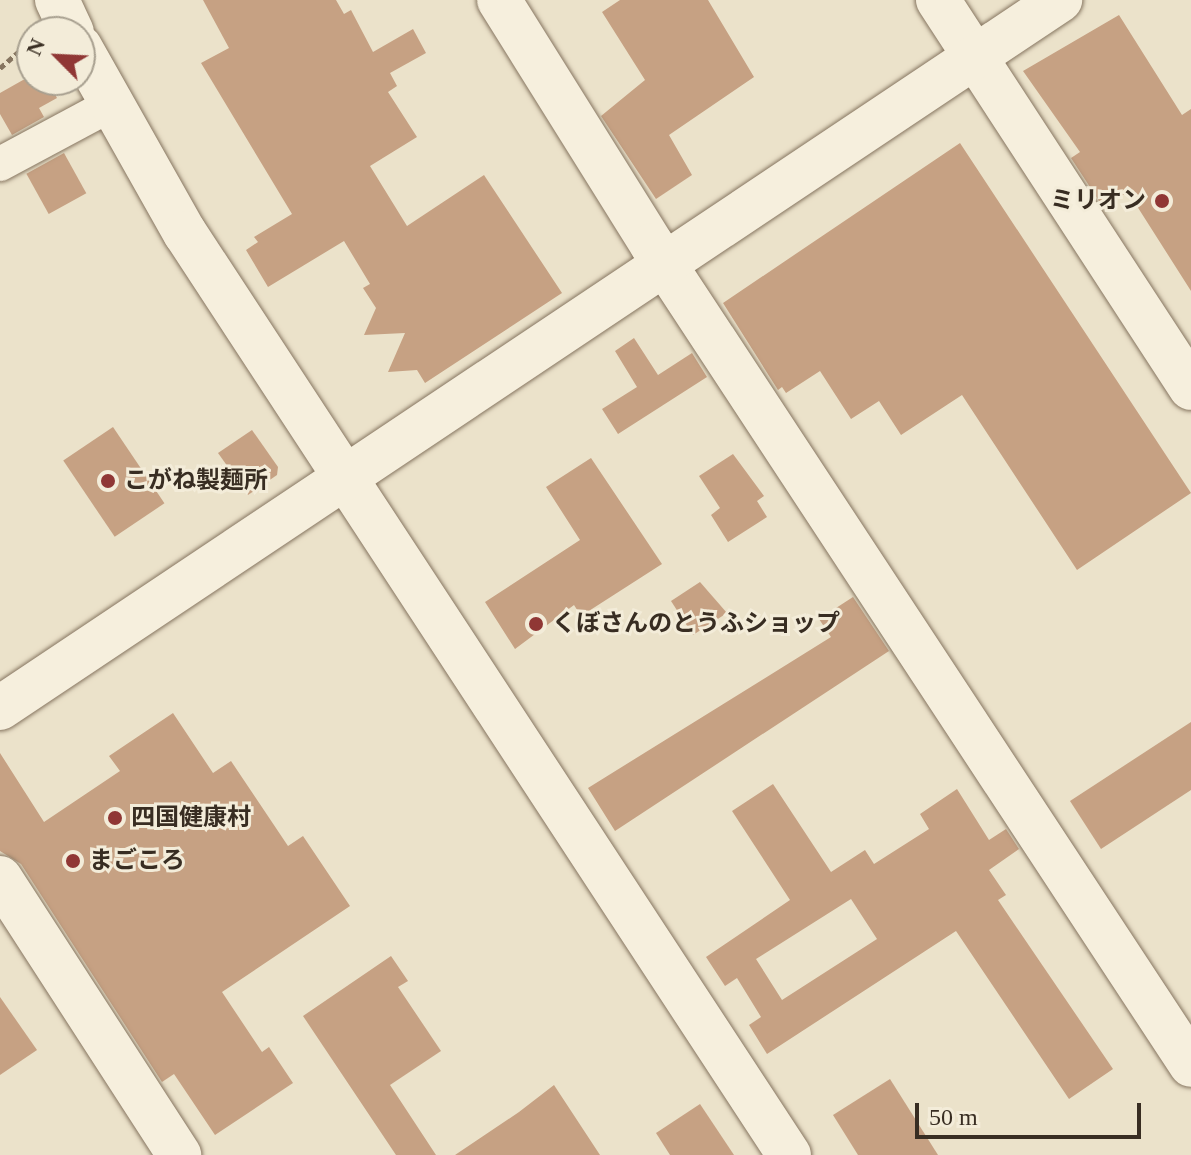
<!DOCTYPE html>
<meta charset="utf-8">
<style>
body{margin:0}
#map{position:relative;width:1191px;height:1155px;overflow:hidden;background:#ebe2ca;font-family:"Times New Roman","Noto Sans JP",serif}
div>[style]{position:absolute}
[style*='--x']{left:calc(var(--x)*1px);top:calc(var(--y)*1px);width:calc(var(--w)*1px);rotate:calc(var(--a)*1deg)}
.building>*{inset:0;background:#c6a183;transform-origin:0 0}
.path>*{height:5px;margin-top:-2.5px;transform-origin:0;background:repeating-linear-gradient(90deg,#867560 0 6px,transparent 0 10px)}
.roads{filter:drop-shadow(0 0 2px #867560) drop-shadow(0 0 2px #867560)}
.minor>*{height:34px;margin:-17px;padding:0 17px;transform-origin:17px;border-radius:17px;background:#f6efdd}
.tertiary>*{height:44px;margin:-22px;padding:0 22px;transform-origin:22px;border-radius:22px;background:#f6efdd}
.dots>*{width:22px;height:22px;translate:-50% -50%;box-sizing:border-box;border:4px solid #f3ecd9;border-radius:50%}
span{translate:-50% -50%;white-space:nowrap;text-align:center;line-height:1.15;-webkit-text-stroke:6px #f3ecd9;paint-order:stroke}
.poi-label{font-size:24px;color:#382d22;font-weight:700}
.right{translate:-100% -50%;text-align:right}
.left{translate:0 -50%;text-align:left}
.north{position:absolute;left:16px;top:16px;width:80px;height:80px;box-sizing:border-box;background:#f3ecd9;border:2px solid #a8a090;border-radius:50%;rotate:294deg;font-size:22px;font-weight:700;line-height:32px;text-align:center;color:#382d22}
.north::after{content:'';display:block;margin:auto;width:28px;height:36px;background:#903735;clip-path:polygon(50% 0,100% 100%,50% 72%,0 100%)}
.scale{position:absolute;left:915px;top:1103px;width:226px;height:36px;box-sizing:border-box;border:4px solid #382d22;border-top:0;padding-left:10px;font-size:24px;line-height:28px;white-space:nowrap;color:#382d22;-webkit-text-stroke:6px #f3ecd9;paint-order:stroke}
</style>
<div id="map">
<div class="building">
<div style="clip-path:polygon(203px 0,336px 0,344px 14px,351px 10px,373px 52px,413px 29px,426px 53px,390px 73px,397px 86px,388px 92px,417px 137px,370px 166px,407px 226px,484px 175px,562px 293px,425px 383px,417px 370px,388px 372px,405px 333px,364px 335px,376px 308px,363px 288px,370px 284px,344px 241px,268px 287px,246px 250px,258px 242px,254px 237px,292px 214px,201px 63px,229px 48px)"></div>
<div style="clip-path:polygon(620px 0,708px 0,754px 77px,669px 135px,692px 175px,656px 199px,601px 116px,645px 80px,602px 12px)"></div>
<div style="clip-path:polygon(1119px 15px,1182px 115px,1191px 109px,1191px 291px,1128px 192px,1103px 207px,1071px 158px,1080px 152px,1023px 71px)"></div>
<div style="clip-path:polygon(23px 80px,47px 80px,57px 98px,39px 108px,44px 117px,12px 135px,0 114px,0 93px)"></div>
<div style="clip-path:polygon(960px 143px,1191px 493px,1077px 570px,962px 395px,901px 435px,879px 401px,851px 419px,820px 371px,786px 393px,782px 387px,778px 390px,723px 303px)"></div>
<div style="left:64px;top:153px;width:46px;height:43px;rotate:61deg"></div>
<div style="clip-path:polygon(634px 338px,658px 375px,692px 353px,707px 377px,618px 434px,602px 409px,637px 387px,615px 351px)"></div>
<div style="left:113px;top:427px;width:92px;height:60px;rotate:56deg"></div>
<div style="clip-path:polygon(252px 430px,278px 467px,277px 475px,248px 495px,218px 453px)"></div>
<div style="clip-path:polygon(733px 454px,764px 496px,757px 501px,767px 517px,728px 542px,711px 515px,720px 508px,699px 476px)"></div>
<div style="clip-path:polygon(591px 458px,662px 564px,581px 616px,574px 605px,515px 649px,485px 602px,580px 540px,546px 487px)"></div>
<div style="clip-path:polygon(700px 582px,727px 613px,693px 635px,671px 601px)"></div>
<div style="clip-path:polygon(853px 597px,889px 651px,615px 831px,588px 788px,831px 637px,819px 619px)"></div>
<div style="clip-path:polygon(173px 713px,213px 773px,231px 761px,288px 846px,303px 836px,350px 906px,222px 992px,262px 1052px,269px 1047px,293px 1083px,215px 1135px,174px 1074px,162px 1082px,21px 864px,0 851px,0 753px,44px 822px,120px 771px,109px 756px)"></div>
<div style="clip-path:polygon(1191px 722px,1191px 790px,1101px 849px,1070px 801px)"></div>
<div style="clip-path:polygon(evenodd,773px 784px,831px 872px,865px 850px,874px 864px,929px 829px,920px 814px,957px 789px,989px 840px,1006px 829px,1019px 849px,989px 870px,1006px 895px,998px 900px,1113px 1069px,1069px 1099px,956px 931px,767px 1054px,749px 1025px,761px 1017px,737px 978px,725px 986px,706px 957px,790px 900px,732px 811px,773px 784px,851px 899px,877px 939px,782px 1000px,756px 959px,851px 899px)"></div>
<div style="clip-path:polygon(391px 956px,408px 981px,398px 987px,441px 1051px,390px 1085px,436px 1155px,396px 1155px,303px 1016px)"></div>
<div style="clip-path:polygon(0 997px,37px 1050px,0 1075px)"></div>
<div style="clip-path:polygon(890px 1079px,938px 1155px,858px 1155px,833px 1115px)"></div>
<div style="clip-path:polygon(554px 1085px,600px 1155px,455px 1155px,519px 1112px)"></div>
<div style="clip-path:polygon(700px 1104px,734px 1155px,670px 1155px,656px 1133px)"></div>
</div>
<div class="path">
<div style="--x:0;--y:68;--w:43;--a:-41.2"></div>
</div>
<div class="roads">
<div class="minor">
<div style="--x:0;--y:164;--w:125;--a:-28.2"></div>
</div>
<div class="tertiary">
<div style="--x:57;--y:0;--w:35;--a:65"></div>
<div style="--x:499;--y:0;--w:289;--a:58"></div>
<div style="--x:652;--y:245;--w:981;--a:56.68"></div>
<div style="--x:938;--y:0;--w:463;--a:56.9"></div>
<div style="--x:80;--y:47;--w:214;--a:60.6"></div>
<div style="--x:185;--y:233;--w:1102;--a:56.77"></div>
<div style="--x:0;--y:708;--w:1275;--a:-33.74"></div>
<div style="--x:0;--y:878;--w:330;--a:57.1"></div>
</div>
</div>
<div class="dots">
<div style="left:1162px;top:201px;background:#903735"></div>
<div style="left:108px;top:481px;background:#903735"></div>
<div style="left:536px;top:624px;background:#903735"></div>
<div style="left:115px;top:818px;background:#903735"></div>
<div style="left:73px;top:861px;background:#903735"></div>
</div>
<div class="poi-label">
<span class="right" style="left:1146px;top:201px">ミリオン</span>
<span class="left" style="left:124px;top:481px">こがね製麺所</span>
<span class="left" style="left:552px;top:624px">くぼさんのとうふショップ</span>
<span class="left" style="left:131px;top:818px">四国健康村</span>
<span class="left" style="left:89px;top:861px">まごころ</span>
</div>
<div class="north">N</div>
<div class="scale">50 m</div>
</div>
